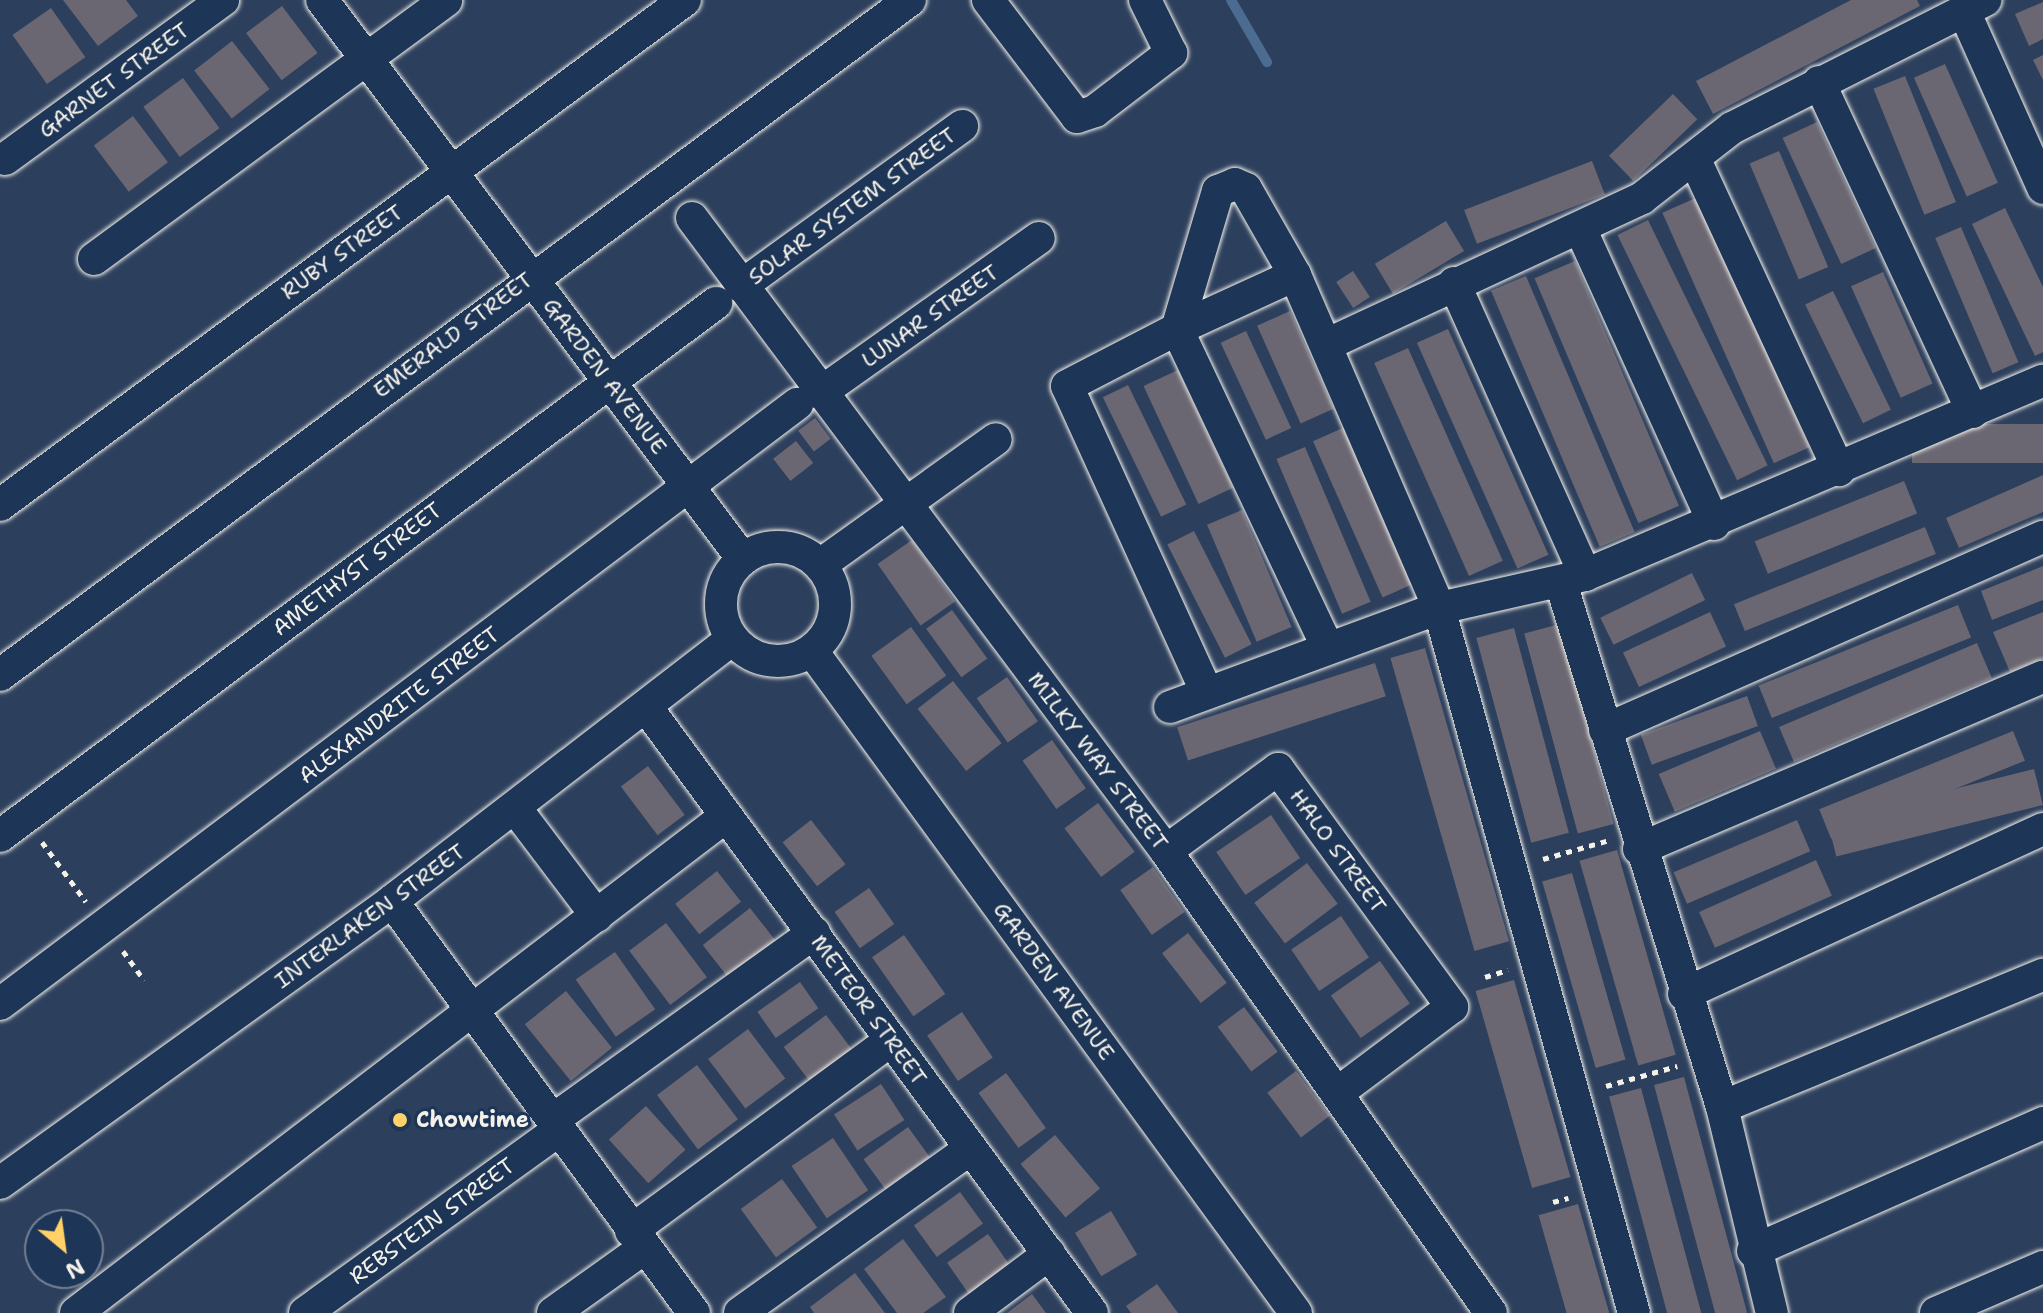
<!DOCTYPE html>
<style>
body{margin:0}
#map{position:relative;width:2043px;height:1313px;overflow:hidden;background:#2c3f5d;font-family:"Shantell Sans",sans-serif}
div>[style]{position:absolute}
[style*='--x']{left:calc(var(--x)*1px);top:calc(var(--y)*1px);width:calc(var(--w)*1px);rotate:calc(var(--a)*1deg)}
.stream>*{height:10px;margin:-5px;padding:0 5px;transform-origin:5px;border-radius:5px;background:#4b6b91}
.building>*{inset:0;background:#6a6773;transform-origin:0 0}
.path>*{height:5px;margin-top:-2.5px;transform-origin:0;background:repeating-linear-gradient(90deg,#f4f1e8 0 6px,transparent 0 12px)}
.roads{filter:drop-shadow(0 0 2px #f4f1e8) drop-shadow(0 0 2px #f4f1e8)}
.minor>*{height:32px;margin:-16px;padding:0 16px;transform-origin:16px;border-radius:16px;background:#1d3557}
.minor>.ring{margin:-16px;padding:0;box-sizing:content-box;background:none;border:32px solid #1d3557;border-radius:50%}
.dots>*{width:22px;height:22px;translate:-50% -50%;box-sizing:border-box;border:4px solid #1d3557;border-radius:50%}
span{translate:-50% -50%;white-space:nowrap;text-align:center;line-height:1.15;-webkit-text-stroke:6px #1d3557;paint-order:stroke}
.street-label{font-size:22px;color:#f4f1e8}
.poi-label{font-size:22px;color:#f4f1e8;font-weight:700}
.left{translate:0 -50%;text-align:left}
.north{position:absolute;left:24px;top:1209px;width:80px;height:80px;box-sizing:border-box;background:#1d3557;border:2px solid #738091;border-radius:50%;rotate:151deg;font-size:22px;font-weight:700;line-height:32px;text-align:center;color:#f4f1e8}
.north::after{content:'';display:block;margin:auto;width:28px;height:36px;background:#ffd166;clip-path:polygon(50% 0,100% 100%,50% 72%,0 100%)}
</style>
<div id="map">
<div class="stream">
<div style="--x:1231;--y:0;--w:72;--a:59.9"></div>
</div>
<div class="building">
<div style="clip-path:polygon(63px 0,126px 0,138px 16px,98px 46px)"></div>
<div style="clip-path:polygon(1851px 0,1917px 0,1920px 6px,1713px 114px,1696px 81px)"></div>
<div style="clip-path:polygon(2043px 2px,2043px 39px,2029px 46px,2015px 14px)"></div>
<div style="left:282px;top:6px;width:59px;height:45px;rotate:53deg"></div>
<div style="left:51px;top:8px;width:60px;height:47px;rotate:55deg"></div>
<div style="left:232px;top:41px;width:61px;height:48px;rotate:52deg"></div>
<div style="clip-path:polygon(2043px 55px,2043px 80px,2033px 60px)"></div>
<div style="left:1945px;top:64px;width:130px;height:34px;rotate:66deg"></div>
<div style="left:1905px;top:76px;width:136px;height:34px;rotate:68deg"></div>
<div style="left:183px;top:78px;width:62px;height:49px;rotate:54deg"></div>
<div style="left:1673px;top:94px;width:35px;height:89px;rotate:46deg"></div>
<div style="left:133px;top:116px;width:58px;height:49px;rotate:53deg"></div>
<div style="left:1817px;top:122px;width:139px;height:38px;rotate:65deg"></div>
<div style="left:1779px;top:151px;width:126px;height:32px;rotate:67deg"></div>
<div style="left:1592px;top:161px;width:36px;height:137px;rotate:69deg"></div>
<div style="left:1698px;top:197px;width:274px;height:39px;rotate:66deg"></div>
<div style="clip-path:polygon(2005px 208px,2043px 287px,2043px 352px,2035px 356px,1972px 224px)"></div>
<div style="left:1648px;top:220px;width:273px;height:34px;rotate:64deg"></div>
<div style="left:1446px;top:221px;width:35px;height:83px;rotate:59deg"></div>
<div style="left:1961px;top:227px;width:147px;height:28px;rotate:67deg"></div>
<div style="left:1575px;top:261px;width:266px;height:44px;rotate:67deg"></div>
<div style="left:1353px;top:271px;width:31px;height:20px;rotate:57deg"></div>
<div style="left:1883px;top:272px;width:122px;height:35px;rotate:66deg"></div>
<div style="left:1526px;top:276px;width:278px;height:38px;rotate:67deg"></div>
<div style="left:1833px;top:291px;width:132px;height:31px;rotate:64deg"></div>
<div style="left:1290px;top:311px;width:107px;height:36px;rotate:66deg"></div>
<div style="left:1448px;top:329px;width:247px;height:34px;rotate:66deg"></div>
<div style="left:1246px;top:331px;width:107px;height:28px;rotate:65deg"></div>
<div style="left:1408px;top:348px;width:233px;height:37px;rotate:66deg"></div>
<div style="left:1178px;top:370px;width:130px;height:38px;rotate:65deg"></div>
<div style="left:1128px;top:385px;width:133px;height:28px;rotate:64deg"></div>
<div style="left:815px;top:418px;width:26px;height:21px;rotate:53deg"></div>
<div style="left:2043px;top:424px;width:39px;height:131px;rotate:90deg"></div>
<div style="left:1345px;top:427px;width:171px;height:35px;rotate:66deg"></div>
<div style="left:796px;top:441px;width:28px;height:29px;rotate:52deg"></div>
<div style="left:1305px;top:447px;width:168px;height:31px;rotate:67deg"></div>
<div style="clip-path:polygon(2043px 475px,2043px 512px,1959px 548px,1946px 518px)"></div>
<div style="left:1904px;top:481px;width:35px;height:161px;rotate:68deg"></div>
<div style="left:1242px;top:510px;width:127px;height:38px;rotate:67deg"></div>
<div style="left:1925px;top:527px;width:29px;height:206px;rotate:68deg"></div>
<div style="left:1194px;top:531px;width:127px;height:30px;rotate:63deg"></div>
<div style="left:912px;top:540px;width:75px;height:42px;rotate:55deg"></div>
<div style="clip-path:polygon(2043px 566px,2043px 600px,1992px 620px,1981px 591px)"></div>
<div style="left:1692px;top:573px;width:30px;height:102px;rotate:64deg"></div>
<div style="left:1958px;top:605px;width:35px;height:215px;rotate:68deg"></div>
<div style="left:952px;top:610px;width:60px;height:32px;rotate:54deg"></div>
<div style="left:1710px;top:612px;width:38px;height:96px;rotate:65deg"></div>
<div style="clip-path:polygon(2043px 612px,2043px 658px,2010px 672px,1993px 632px)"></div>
<div style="left:1560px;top:624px;width:207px;height:37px;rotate:75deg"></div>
<div style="left:911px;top:627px;width:60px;height:49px;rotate:54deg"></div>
<div style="left:1514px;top:628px;width:212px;height:39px;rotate:75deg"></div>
<div style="left:1977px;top:643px;width:38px;height:215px;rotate:67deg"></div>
<div style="left:1425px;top:648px;width:305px;height:36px;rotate:74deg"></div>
<div style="left:1375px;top:663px;width:35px;height:208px;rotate:72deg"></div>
<div style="left:1007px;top:677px;width:54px;height:37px;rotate:55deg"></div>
<div style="left:953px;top:681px;width:79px;height:45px;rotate:52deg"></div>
<div style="left:1747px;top:696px;width:32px;height:113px;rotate:70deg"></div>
<div style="left:1760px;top:731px;width:41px;height:110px;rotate:67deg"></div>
<div style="left:2013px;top:731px;width:32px;height:209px;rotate:68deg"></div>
<div style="left:1052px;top:740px;width:59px;height:36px;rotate:55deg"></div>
<div style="left:648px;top:766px;width:61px;height:34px;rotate:53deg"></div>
<div style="left:2034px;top:769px;width:37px;height:213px;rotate:76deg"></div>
<div style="left:1098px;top:803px;width:61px;height:42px;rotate:53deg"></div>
<div style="left:1271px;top:815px;width:52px;height:66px;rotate:56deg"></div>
<div style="left:811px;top:820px;width:56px;height:36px;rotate:52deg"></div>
<div style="left:1797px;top:820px;width:34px;height:134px;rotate:67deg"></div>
<div style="left:1617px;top:850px;width:213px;height:39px;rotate:74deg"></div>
<div style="left:1816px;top:860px;width:39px;height:128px;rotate:66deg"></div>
<div style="left:1307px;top:863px;width:51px;height:66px;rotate:53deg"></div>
<div style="left:1153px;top:867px;width:55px;height:40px;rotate:55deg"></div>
<div style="left:717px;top:871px;width:39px;height:53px;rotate:52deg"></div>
<div style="left:1572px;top:873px;width:194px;height:31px;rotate:74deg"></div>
<div style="left:869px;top:888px;width:44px;height:42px;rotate:55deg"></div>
<div style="left:750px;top:908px;width:41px;height:60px;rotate:52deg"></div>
<div style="left:1341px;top:916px;width:50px;height:60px;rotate:56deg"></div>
<div style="left:666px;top:923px;width:68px;height:46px;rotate:53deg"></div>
<div style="left:1188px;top:933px;width:63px;height:33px;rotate:52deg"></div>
<div style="left:904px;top:935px;width:72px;height:39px;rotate:55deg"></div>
<div style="left:615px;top:952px;width:70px;height:48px;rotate:55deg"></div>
<div style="left:1380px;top:961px;width:52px;height:60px;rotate:55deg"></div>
<div style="left:1514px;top:980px;width:205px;height:40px;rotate:74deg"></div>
<div style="left:800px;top:982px;width:32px;height:52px;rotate:55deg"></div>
<div style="left:566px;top:991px;width:73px;height:53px;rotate:51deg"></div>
<div style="left:1244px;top:1007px;width:56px;height:33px;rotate:53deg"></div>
<div style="left:962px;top:1012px;width:55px;height:42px;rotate:56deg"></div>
<div style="left:826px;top:1015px;width:43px;height:53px;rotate:53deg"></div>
<div style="left:748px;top:1029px;width:62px;height:50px;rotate:53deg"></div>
<div style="left:697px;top:1065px;width:68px;height:50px;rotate:53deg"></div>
<div style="left:1296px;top:1071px;width:56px;height:36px;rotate:53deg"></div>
<div style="left:1006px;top:1073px;width:68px;height:34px;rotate:54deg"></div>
<div style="left:1684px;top:1077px;width:244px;height:31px;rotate:75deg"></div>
<div style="left:881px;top:1084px;width:43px;height:56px;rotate:57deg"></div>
<div style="left:1641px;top:1088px;width:233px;height:33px;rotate:75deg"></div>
<div style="left:646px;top:1106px;width:59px;height:50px;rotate:48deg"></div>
<div style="left:908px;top:1127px;width:37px;height:55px;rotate:54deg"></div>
<div style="left:1055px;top:1135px;width:70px;height:45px;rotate:50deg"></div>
<div style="left:833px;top:1138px;width:63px;height:50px;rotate:56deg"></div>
<div style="left:782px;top:1179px;width:60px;height:51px;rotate:54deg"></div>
<div style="left:960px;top:1192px;width:39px;height:57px;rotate:54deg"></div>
<div style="left:1578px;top:1204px;width:113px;height:41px;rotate:74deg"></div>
<div style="left:1111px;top:1211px;width:51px;height:42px;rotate:59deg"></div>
<div style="left:988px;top:1234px;width:39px;height:50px;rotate:55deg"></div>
<div style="clip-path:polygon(903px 1239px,946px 1297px,923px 1313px,897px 1313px,864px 1269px)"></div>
<div style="clip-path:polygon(855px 1273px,885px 1313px,814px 1313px,810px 1307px)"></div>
<div style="clip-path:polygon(1157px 1284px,1178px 1313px,1131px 1313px,1126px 1306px)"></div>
<div style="clip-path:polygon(1032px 1294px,1046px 1313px,1007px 1313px)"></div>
</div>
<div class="path">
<div style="--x:42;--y:842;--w:74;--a:53.7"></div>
<div style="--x:1543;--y:859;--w:66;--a:-15.9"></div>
<div style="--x:123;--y:951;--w:36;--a:54"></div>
<div style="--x:1485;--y:977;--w:24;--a:-17"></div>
<div style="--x:1606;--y:1086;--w:74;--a:-15.7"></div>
<div style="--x:1553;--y:1202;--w:16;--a:-15"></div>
</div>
<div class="roads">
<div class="minor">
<div style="--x:322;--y:0;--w:700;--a:53.02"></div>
<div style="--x:988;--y:0;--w:147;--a:52.7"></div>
<div style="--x:1077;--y:117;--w:19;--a:-18"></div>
<div style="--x:1095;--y:111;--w:96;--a:-37.3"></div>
<div style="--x:1171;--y:53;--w:59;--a:-116.1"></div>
<div style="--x:1964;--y:11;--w:194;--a:65.9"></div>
<div style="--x:1819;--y:82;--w:364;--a:65"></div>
<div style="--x:5;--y:159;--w:270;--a:-36.1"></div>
<div style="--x:1695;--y:160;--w:342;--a:65.1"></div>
<div style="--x:692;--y:218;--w:791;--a:53.17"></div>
<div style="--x:1166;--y:851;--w:565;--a:54.88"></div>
<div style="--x:1580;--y:228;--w:325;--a:65.6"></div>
<div style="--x:94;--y:259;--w:437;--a:-36.3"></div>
<div style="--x:1295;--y:275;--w:130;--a:155.4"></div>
<div style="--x:1177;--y:329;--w:353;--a:64.7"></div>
<div style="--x:1454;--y:283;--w:320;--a:65.8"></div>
<div style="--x:741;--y:286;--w:273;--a:-35.9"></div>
<div style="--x:1328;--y:344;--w:346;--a:-24.9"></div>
<div style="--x:1642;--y:198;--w:114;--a:-37.9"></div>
<div style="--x:1732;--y:128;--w:284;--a:-26.8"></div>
<div style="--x:820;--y:393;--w:268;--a:-35.3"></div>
<div style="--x:0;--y:505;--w:851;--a:-36.4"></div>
<div class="ring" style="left:721px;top:547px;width:82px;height:82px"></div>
<div style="--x:820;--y:565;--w:216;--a:-35.6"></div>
<div style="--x:1561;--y:583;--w:548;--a:72.92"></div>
<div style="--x:1722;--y:1107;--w:212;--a:76.4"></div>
<div style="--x:812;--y:651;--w:820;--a:53.83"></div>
<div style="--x:0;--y:675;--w:1133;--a:-36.57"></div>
<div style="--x:1207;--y:693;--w:337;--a:-114.5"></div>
<div style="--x:1067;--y:386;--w:124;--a:-27.4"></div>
<div style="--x:1177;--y:329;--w:144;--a:-73.5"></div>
<div style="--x:1218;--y:191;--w:18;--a:-22"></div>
<div style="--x:1235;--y:184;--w:12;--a:24"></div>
<div style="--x:1246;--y:189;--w:99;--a:60.3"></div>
<div style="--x:1295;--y:275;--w:363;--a:66.6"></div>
<div style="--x:1439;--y:608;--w:731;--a:74.54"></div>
<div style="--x:1170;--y:707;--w:287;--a:-20.2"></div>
<div style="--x:1439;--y:608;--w:150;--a:-12.7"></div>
<div style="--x:1585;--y:575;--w:497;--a:-23"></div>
<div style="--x:647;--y:708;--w:751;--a:53.66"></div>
<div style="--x:1605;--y:730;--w:479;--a:-23.8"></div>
<div style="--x:516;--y:809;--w:134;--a:52.9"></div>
<div style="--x:0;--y:836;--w:893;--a:-36.66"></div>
<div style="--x:1639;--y:849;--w:439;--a:-23.1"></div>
<div style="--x:1166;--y:851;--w:139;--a:-36.2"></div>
<div style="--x:1278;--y:769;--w:295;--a:53.8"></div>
<div style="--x:1452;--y:1007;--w:140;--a:143.1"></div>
<div style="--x:392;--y:901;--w:511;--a:53.76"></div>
<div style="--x:1684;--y:994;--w:395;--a:-24.7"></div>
<div style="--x:0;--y:1004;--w:998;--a:-36.97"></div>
<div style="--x:1722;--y:1107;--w:347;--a:-22.4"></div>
<div style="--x:554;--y:1119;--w:320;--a:-35.6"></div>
<div style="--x:0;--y:1183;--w:483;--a:-35.7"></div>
<div style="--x:392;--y:901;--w:429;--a:-37.6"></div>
<div style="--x:631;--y:1231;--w:323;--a:-36.3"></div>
<div style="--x:1753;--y:1251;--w:317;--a:-23.8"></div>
<div style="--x:76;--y:1313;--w:818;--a:-37.4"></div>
<div style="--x:305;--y:1313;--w:314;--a:-35.8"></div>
<div style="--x:553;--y:1313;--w:112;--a:-35.5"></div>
<div style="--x:740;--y:1313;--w:282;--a:-35.5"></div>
<div style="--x:970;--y:1313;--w:99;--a:-36.8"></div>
<div style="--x:1936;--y:1313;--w:116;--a:-23.3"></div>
</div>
</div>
<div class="dots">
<div style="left:400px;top:1120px;background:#ffd166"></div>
</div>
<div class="street-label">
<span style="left:114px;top:80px;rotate:-36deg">GARNET STREET</span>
<span style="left:852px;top:206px;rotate:-36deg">SOLAR SYSTEM STREET</span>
<span style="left:342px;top:252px;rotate:-36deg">RUBY STREET</span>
<span style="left:930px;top:316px;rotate:-35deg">LUNAR STREET</span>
<span style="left:453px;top:335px;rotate:-37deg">EMERALD STREET</span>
<span style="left:605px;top:376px;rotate:53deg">GARDEN AVENUE</span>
<span style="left:357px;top:569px;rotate:-37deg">AMETHYST STREET</span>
<span style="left:399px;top:705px;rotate:-37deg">ALEXANDRITE STREET</span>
<span style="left:1098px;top:761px;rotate:53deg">MILKY WAY STREET</span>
<span style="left:1338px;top:851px;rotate:54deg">HALO STREET</span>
<span style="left:370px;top:916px;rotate:-36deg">INTERLAKEN STREET</span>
<span style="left:1054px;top:981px;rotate:54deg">GARDEN AVENUE</span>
<span style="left:869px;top:1010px;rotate:54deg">METEOR STREET</span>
<span style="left:432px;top:1221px;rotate:-36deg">REBSTEIN STREET</span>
</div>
<div class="poi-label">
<span class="left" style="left:416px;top:1120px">Chowtime</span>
</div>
<div class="north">N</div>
</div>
